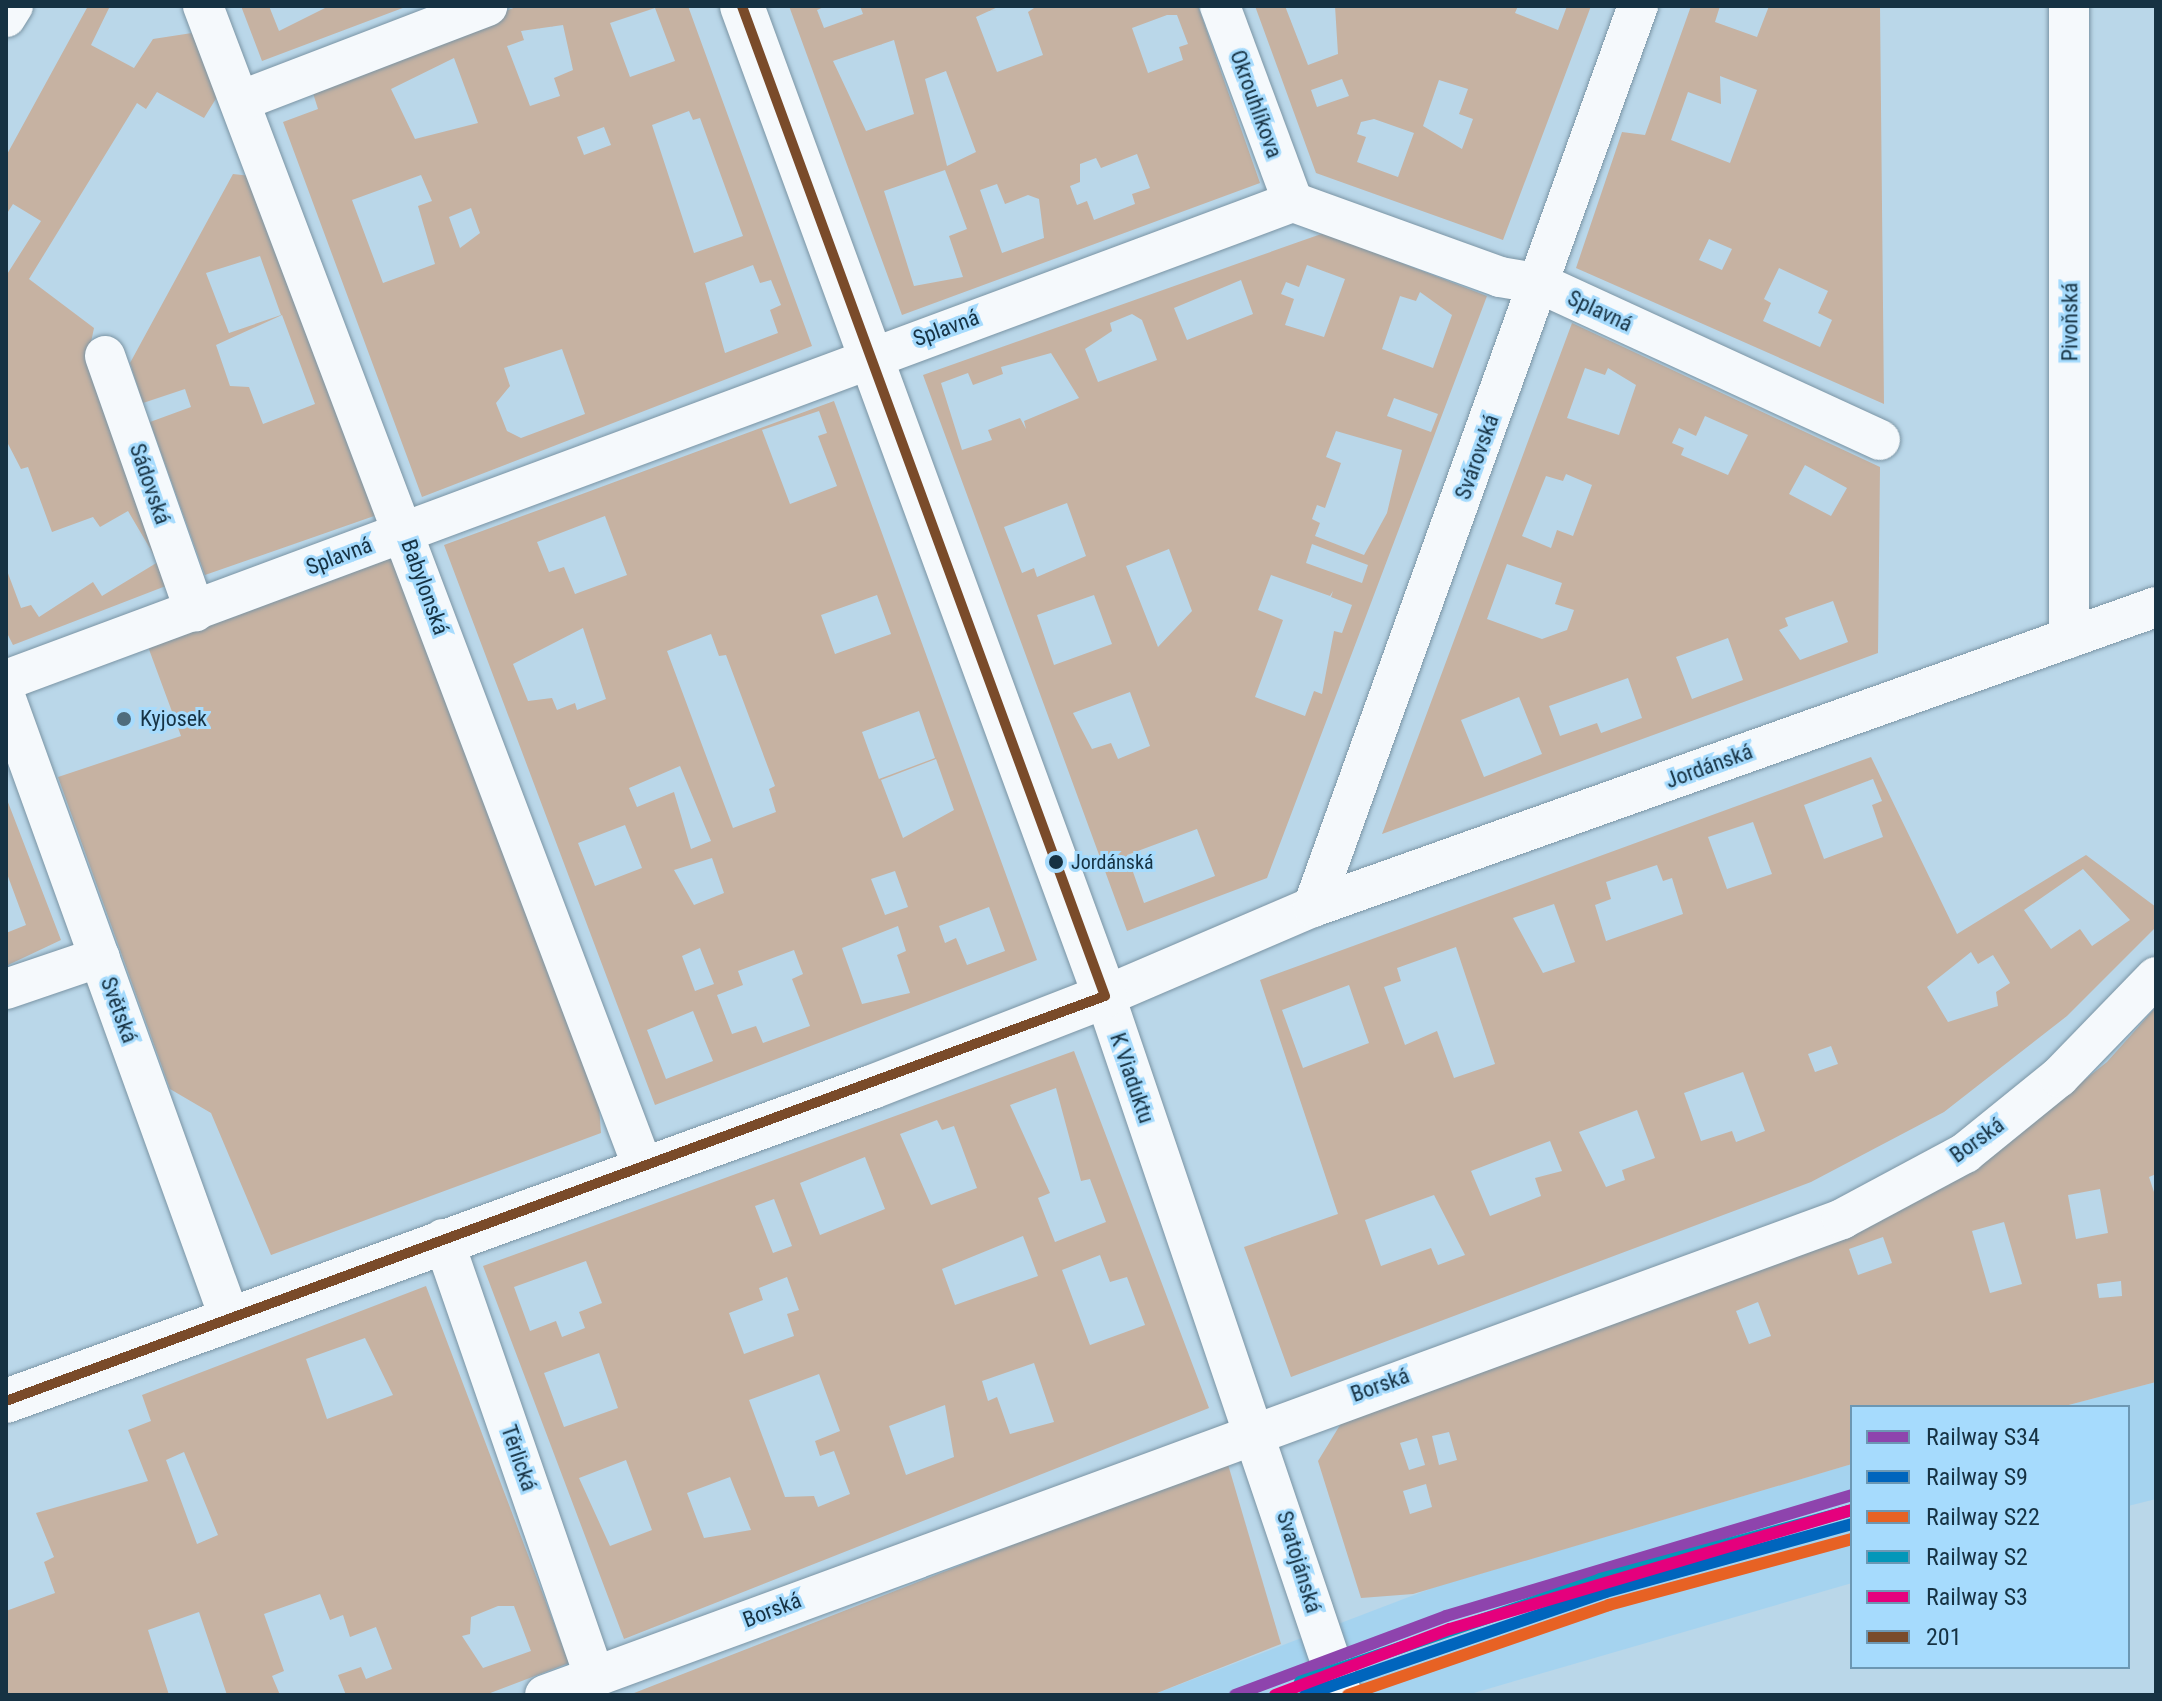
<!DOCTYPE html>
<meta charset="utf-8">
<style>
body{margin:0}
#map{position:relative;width:2162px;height:1701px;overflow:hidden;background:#bad7e9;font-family:"Roboto Condensed",sans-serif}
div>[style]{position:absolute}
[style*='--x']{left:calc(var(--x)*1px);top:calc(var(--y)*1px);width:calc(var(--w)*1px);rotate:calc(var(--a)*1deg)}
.built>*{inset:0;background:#a5d3ef}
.green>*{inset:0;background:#c6b2a2}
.roads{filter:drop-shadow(0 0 2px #7a94a4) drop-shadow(0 0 2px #7a94a4)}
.minor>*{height:40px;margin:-20px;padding:0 20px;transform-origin:20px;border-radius:20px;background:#f5f9fc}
.tertiary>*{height:44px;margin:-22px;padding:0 22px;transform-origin:22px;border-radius:22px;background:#f5f9fc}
.bus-1>*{height:10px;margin:-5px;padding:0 5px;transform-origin:5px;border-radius:5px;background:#7a4b2a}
.rail-1>*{height:12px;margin:-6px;padding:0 6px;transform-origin:6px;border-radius:6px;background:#8e44ad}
.rail-2>*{height:12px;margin:-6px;padding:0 6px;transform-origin:6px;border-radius:6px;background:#0065bd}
.rail-3>*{height:12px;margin:-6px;padding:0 6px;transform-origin:6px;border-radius:6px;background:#e76224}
.rail-4>*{height:12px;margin:-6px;padding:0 6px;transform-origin:6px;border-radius:6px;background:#0397b9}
.rail-5>*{height:12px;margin:-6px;padding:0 6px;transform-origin:6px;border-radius:6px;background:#e5007d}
.dots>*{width:22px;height:22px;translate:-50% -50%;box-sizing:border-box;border:4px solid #a6dbfd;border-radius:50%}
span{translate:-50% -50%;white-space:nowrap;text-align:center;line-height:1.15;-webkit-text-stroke:6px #a6dbfd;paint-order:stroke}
.bus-label{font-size:20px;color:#163243}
.left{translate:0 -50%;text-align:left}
.street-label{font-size:22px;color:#163243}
.poi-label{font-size:22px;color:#163243}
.frame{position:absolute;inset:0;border:8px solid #163243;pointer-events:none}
.legend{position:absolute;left:1850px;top:1405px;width:280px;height:264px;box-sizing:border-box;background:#a6dbfd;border:2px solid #6c97b3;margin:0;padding:10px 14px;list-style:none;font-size:24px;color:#163243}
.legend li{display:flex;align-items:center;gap:16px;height:40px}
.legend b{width:40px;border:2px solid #6c97b3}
</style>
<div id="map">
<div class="built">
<div style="clip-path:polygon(2156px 1382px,2156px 1499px,2128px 1506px,2128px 1407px,2061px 1407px)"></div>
<div style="clip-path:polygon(1852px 1464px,1852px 1583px,1467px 1695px,1152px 1695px,1435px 1587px)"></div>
</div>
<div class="green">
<div style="clip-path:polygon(88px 6px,110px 6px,91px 45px,134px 68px,153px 39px,192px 33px,217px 97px,204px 118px,157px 92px,146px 109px,137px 103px,29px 279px,94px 328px,90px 347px,171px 584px,13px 645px,6px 631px,6px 568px,21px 608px,31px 605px,39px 617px,93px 582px,102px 596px,158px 562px,128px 511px,100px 527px,93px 517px,52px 532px,28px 467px,21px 469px,6px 440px,6px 276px,41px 221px,13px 204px,6px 215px,6px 156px)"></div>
<div style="clip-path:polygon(241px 6px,269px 6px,279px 31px,329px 6px,408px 6px,262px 61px)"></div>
<div style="clip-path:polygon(evenodd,519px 6px,688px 6px,812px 346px,422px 497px,283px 122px,318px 109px,312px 90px,274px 94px,519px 6px,655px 8px,675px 61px,630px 77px,610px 23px,655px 8px,519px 6px,563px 25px,573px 70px,554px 78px,560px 96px,530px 106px,507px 46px,524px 40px,521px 31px,563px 25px,519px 6px,454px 58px,478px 123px,415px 139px,391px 89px,454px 58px,519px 6px,689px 111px,693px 120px,700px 118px,743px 236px,694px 253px,652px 125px,689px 111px,519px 6px,604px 127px,611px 145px,584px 155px,577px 137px,604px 127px,519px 6px,421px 175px,432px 201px,418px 206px,435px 264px,383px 283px,352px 200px,421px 175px,519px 6px,471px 208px,480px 233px,460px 248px,449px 217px,471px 208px,519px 6px,753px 265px,760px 283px,771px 280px,781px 305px,770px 310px,778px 333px,725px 353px,705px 283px,753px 265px,519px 6px,562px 349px,585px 414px,521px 438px,507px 431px,496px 403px,510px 386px,504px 368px,562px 349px)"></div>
<div style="clip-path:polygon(evenodd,789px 6px,826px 6px,817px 10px,824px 28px,863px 14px,860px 6px,1000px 6px,976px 17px,997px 72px,1043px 55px,1028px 12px,1037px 6px,1198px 6px,1260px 183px,902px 315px,789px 6px,1167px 15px,1177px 15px,1188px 44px,1179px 47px,1183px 60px,1148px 73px,1132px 28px,1167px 15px,789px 6px,894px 40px,914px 114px,866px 131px,833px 61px,894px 40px,789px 6px,946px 71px,976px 152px,947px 166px,925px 79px,946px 71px,789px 6px,1137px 154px,1150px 188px,1132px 194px,1135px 204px,1094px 220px,1087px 201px,1077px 205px,1070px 186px,1080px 182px,1080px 164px,1096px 158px,1101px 168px,1137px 154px,789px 6px,945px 170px,967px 229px,949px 236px,963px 277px,914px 286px,884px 191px,945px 170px,789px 6px,997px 184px,1005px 204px,1028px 195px,1039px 199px,1044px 238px,1002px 253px,980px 190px,997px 184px)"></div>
<div style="clip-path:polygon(evenodd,1255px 6px,1285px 6px,1308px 65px,1338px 54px,1335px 6px,1518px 6px,1515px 13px,1558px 30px,1567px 6px,1591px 6px,1503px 240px,1316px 173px,1255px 6px,1342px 79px,1349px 96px,1317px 107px,1311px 90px,1342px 79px,1255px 6px,1439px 80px,1468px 89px,1459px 114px,1473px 119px,1462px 149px,1423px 126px,1439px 80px,1255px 6px,1374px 119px,1414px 133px,1398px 177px,1357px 162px,1366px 137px,1357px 134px,1361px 122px,1374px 119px)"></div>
<div style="clip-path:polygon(evenodd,1691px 6px,1720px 6px,1715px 22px,1757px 37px,1769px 6px,1880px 6px,1884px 404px,1576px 268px,1622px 132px,1645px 135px,1691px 6px,1720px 76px,1757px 90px,1730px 163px,1671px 140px,1688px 92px,1721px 104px,1720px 76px,1691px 6px,1709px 239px,1732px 249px,1722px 270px,1699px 260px,1709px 239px,1691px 6px,1779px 268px,1828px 291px,1818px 313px,1832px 320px,1820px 347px,1763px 321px,1771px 303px,1764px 299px,1779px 268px)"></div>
<div style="clip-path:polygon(evenodd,233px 174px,251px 176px,377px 515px,205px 575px,150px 422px,191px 407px,185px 389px,143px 403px,130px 363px,233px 174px,260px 256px,281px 315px,229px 333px,206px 273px,260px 256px,233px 174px,282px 315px,315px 404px,263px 424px,249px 387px,230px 386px,216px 345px,282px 315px)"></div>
<div style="clip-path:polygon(evenodd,1324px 233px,1487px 296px,1267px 878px,1127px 931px,923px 375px,1324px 233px,1307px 265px,1345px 279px,1324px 337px,1285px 325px,1294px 299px,1281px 294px,1286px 282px,1299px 287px,1307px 265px,1324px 233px,1241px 280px,1253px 314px,1187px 340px,1174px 308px,1241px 280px,1324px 233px,1420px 292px,1452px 315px,1433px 368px,1382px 349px,1400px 296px,1416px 301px,1420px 292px,1324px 233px,1132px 314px,1142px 320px,1157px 360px,1098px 382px,1085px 349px,1112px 331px,1110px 323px,1132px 314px,1324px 233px,1051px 353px,1079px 398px,1024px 421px,1026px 429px,1020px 418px,988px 430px,992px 440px,962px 450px,941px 383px,968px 373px,973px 385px,1003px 374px,1001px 367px,1051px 353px,1324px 233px,1394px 398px,1438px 414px,1431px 432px,1387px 416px,1394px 398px,1324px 233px,1336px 431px,1402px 450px,1387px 513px,1364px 555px,1315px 536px,1320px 523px,1312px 519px,1317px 505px,1325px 508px,1341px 463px,1326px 457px,1336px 431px,1324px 233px,1067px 503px,1086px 556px,1037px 577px,1034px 568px,1022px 573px,1004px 527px,1067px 503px,1324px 233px,1312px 544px,1368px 565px,1362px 583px,1306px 563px,1312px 544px,1324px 233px,1169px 549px,1192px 611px,1158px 647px,1126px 566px,1169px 549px,1324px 233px,1271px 575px,1330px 596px,1333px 591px,1331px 597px,1352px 605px,1342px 633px,1334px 631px,1322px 694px,1314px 691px,1305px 716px,1255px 697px,1283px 620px,1258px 610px,1271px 575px,1324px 233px,1094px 595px,1112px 644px,1054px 665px,1037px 615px,1094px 595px,1324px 233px,1130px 692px,1150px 746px,1118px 759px,1111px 743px,1092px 749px,1073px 713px,1130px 692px,1324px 233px,1197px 829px,1215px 876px,1144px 903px,1127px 855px,1197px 829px)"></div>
<div style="clip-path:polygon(evenodd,1572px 323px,1880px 467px,1878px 653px,1382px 834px,1572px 323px,1585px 368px,1605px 375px,1608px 368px,1636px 385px,1619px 435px,1567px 418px,1585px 368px,1572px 323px,1705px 416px,1748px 435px,1728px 475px,1681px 455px,1684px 448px,1672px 443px,1679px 428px,1696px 436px,1705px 416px,1572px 323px,1805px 465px,1847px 488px,1831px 516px,1789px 494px,1805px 465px,1572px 323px,1566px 474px,1592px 485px,1573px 536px,1557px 530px,1551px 548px,1522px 536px,1546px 476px,1563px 481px,1566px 474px,1572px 323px,1507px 564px,1562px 583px,1555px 604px,1574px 610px,1567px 630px,1542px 639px,1487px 619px,1507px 564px,1572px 323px,1833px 601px,1848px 642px,1800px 660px,1779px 630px,1788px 626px,1785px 618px,1833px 601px,1572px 323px,1728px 638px,1743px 680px,1692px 699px,1676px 657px,1728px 638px,1572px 323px,1628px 678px,1642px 718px,1601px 733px,1597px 723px,1560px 736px,1549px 706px,1628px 678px,1572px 323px,1519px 697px,1542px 754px,1484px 777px,1461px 720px,1519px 697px)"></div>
<div style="clip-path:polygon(evenodd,834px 401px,1037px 960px,655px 1105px,444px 545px,834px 401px,819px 411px,827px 433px,818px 436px,837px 486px,790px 504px,762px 430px,819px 411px,834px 401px,605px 516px,627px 575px,575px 594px,564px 567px,549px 572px,537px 542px,605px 516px,834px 401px,877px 595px,891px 634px,835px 654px,821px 615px,877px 595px,834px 401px,583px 628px,606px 699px,577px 710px,575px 703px,557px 710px,552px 698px,528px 701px,513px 664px,583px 628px,834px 401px,711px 634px,719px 656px,726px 655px,775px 786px,769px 789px,776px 812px,733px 828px,667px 651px,711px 634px,834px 401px,919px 711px,935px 758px,879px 779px,862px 732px,919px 711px,834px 401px,936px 759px,954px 810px,903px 838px,881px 780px,936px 759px,834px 401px,680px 766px,711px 841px,691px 849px,674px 792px,637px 807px,629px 788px,680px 766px,834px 401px,625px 825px,642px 868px,595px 886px,578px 843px,625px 825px,834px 401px,712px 858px,724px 893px,694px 905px,674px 870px,712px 858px,834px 401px,895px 871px,908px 907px,885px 915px,871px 879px,895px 871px,834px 401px,989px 907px,1005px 951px,967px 965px,956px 938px,945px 943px,939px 926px,989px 907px,834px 401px,898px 926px,906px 951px,897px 955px,910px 993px,862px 1004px,842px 948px,898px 926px,834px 401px,700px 948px,714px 984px,695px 991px,682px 956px,700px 948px,834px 401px,794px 950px,803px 974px,792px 979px,810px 1026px,763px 1043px,756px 1026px,732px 1034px,717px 995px,743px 985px,738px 971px,794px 950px,834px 401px,693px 1011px,713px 1061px,666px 1079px,647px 1030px,693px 1011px)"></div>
<div style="clip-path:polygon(386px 551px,403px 558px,598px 1091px,601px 1133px,271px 1255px,211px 1113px,170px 1089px,58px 777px,181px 736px,147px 644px)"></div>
<div style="clip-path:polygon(evenodd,1871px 757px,1957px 934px,2086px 855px,2156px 907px,2156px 927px,2067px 1016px,1944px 1112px,1811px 1182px,1291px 1377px,1244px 1247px,1338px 1214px,1260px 980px,1871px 757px,1873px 779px,1882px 801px,1872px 805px,1883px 837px,1824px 859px,1804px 805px,1873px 779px,1871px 757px,1753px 822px,1772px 874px,1727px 889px,1708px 837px,1753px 822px,1871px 757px,1657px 865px,1663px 881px,1672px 878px,1683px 914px,1606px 941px,1595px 905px,1611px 899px,1606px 882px,1657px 865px,1871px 757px,2083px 869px,2130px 920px,2092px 946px,2080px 929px,2051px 949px,2024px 910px,2083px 869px,1871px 757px,1554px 904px,1575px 962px,1543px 973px,1513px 918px,1554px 904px,1871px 757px,1456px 947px,1495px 1064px,1454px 1078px,1437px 1031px,1405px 1045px,1384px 987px,1401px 981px,1397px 968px,1456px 947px,1871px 757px,1971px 952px,1978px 964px,1993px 955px,2010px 983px,1996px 992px,1998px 1006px,1948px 1022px,1927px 987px,1971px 952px,1871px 757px,1349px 985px,1369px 1043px,1303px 1068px,1282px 1010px,1349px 985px,1871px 757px,1831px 1046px,1838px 1064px,1815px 1072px,1808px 1054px,1831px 1046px,1871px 757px,1743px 1072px,1765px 1131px,1736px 1142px,1732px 1131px,1701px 1141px,1684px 1093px,1743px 1072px,1871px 757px,1637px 1110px,1655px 1158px,1622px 1170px,1625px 1180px,1606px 1187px,1579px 1132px,1637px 1110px,1871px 757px,1550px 1141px,1562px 1171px,1535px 1178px,1541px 1196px,1490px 1216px,1471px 1171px,1550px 1141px,1871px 757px,1434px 1195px,1465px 1255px,1438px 1265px,1431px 1248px,1381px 1266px,1365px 1220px,1434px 1195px)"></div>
<div style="clip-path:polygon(6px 797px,61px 940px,6px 966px,6px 933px,26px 925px,6px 871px)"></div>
<div style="clip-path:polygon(evenodd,2156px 1007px,2156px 1174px,2149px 1177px,2156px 1198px,2156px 1382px,2061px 1407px,1852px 1407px,1852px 1464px,1413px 1594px,1361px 1598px,1318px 1461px,1348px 1412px,1998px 1149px,2107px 1062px,2156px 1007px,2100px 1189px,2108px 1233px,2076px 1239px,2068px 1195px,2100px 1189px,2156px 1007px,2004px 1222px,2022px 1284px,1990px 1293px,1972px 1231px,2004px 1222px,2156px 1007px,1883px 1237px,1892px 1263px,1858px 1275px,1849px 1249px,1883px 1237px,2156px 1007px,2121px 1281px,2122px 1296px,2099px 1298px,2097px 1284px,2121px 1281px,2156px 1007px,1758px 1302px,1771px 1336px,1749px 1344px,1736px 1311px,1758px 1302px,2156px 1007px,1449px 1432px,1457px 1460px,1439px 1465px,1432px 1436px,1449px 1432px,2156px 1007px,1417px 1438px,1425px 1465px,1409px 1470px,1400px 1443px,1417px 1438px,2156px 1007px,1426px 1484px,1432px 1507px,1410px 1514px,1403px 1491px,1426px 1484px)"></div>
<div style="clip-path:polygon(evenodd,1074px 1051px,1209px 1408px,624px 1639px,483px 1266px,1074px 1051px,1056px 1088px,1081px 1181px,1090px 1179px,1106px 1222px,1055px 1242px,1038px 1198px,1050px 1193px,1010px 1105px,1056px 1088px,1074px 1051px,937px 1120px,942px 1130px,954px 1126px,977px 1188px,931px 1205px,900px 1134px,937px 1120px,1074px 1051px,865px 1157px,885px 1209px,820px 1235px,800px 1183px,865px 1157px,1074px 1051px,774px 1199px,792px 1246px,773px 1253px,755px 1206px,774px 1199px,1074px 1051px,1023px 1236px,1038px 1276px,955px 1305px,942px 1269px,1023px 1236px,1074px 1051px,1100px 1255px,1110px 1282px,1127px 1277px,1145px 1325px,1090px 1345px,1062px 1270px,1100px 1255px,1074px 1051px,586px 1261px,602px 1303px,579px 1312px,585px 1328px,562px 1337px,556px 1321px,530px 1331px,514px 1287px,586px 1261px,1074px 1051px,787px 1277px,799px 1310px,787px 1314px,794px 1336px,744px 1354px,729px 1313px,763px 1300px,759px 1288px,787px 1277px,1074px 1051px,599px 1353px,618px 1408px,564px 1427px,544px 1373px,599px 1353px,1074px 1051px,1034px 1363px,1054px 1422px,1010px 1434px,997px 1397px,988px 1401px,982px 1381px,1034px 1363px,1074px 1051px,819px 1374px,840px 1431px,815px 1441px,820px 1456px,834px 1451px,850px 1494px,818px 1507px,814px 1496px,785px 1497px,749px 1400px,819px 1374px,1074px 1051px,945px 1405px,954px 1457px,906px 1475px,889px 1426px,945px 1405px,1074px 1051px,626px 1460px,652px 1530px,610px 1546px,579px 1478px,626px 1460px,1074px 1051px,730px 1477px,751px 1530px,704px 1538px,687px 1493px,730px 1477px)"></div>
<div style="clip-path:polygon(evenodd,426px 1286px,569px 1663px,485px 1695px,346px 1695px,338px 1675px,361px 1667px,366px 1679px,392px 1669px,376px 1627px,350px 1637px,343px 1615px,330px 1620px,320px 1594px,264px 1614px,284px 1671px,272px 1676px,280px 1695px,227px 1695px,199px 1612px,148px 1630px,169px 1695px,6px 1695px,6px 1611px,55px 1593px,44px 1562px,54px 1557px,36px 1513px,148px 1481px,128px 1430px,151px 1421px,142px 1395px,426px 1286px,365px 1338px,393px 1395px,327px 1419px,306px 1359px,365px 1338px,426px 1286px,184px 1452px,218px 1535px,197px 1544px,166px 1460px,184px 1452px,426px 1286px,498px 1606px,514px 1606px,531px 1651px,483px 1668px,462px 1636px,470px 1634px,471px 1617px,498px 1606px)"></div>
<div style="clip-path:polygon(1227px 1461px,1281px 1644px,1152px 1695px,629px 1695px)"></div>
</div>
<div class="roads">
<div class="minor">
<div style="--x:203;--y:6;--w:1245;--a:69.25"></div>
<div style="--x:1220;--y:6;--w:209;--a:69.6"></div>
<div style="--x:6;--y:17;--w:13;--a:-58"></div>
<div style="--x:240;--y:101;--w:265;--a:-21"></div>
<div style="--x:105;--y:356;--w:271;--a:70.6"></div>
<div style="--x:2069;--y:638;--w:632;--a:-90"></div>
<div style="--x:6;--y:680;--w:1373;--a:-20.38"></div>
<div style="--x:1293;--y:202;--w:220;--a:19.9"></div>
<div style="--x:1500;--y:277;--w:42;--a:9.7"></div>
<div style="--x:1541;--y:284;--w:373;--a:24.7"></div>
<div style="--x:6;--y:699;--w:662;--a:70.14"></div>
<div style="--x:1313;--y:907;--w:958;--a:-70.17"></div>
<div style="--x:6;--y:989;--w:99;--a:-18.8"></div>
<div style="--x:443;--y:1239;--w:462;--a:70.9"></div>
<div style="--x:545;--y:1695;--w:1382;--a:-20.15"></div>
<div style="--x:1842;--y:1219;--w:140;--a:-28.2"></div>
<div style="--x:1965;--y:1153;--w:121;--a:-39"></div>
<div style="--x:2059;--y:1077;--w:139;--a:-45.9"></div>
<div style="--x:1342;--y:1695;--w:738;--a:-108.73"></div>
<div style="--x:1105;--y:996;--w:226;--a:-23.2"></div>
<div style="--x:1313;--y:907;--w:895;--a:-19.59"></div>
</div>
<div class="tertiary">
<div style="--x:6;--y:1401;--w:921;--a:-19.93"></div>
<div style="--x:872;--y:1087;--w:250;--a:-21.3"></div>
<div style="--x:1105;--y:996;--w:1054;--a:-110.14"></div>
</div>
</div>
<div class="bus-1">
<div style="--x:6;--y:1401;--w:1171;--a:-20.23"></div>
<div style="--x:1105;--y:996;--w:1054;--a:-110.14"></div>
</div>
<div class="rail-1">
<div style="--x:1235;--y:1695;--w:225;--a:-20.5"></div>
<div style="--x:1446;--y:1616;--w:424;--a:-16.6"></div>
</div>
<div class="rail-2">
<div style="--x:1305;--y:1695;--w:317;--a:-18.9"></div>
<div style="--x:1605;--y:1592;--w:256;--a:-15.4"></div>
</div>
<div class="rail-3">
<div style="--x:1348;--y:1695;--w:276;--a:-19"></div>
<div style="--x:1609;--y:1605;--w:252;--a:-15.2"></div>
</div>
<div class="rail-4">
<div style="--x:1300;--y:1682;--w:317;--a:-18.9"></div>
<div style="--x:1600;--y:1579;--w:257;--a:-15.3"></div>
</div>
<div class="rail-5">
<div style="--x:1275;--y:1695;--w:187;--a:-20.7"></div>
<div style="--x:1450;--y:1629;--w:419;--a:-16.5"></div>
</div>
<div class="dots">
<div style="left:124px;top:719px;background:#4f6c7d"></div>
<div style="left:1056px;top:862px;background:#163243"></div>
</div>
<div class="bus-label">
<span class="left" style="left:1071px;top:862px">Jordánská</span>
</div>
<div class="street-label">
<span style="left:1256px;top:104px;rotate:70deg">Okrouhlíkova</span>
<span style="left:1600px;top:311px;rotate:25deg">Splavná</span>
<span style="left:2070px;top:322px;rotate:-90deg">Pivoňská</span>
<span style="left:946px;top:328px;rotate:-20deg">Splavná</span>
<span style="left:1477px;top:457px;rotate:-70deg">Svárovská</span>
<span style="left:150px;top:484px;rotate:71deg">Sádovská</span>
<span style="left:339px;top:556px;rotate:-21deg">Splavná</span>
<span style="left:425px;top:587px;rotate:70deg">Babylonská</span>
<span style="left:1709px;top:766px;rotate:-20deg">Jordánská</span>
<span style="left:119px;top:1010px;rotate:70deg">Světská</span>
<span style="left:1132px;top:1078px;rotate:71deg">K Viaduktu</span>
<span style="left:1977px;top:1140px;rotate:-36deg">Borská</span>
<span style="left:1380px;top:1385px;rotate:-20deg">Borská</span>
<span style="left:519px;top:1458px;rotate:71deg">Těrlická</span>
<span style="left:1299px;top:1562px;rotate:73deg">Svatojánská</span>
<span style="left:772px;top:1610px;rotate:-21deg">Borská</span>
</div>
<div class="poi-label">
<span class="left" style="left:140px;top:719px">Kyjosek</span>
</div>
<div class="frame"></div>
<ul class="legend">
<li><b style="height:10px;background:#8e44ad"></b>Railway S34</li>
<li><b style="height:10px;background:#0065bd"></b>Railway S9</li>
<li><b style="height:10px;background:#e76224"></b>Railway S22</li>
<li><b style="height:10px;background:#0397b9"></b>Railway S2</li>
<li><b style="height:10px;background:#e5007d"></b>Railway S3</li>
<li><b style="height:10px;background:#7a4b2a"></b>201</li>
</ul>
</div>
